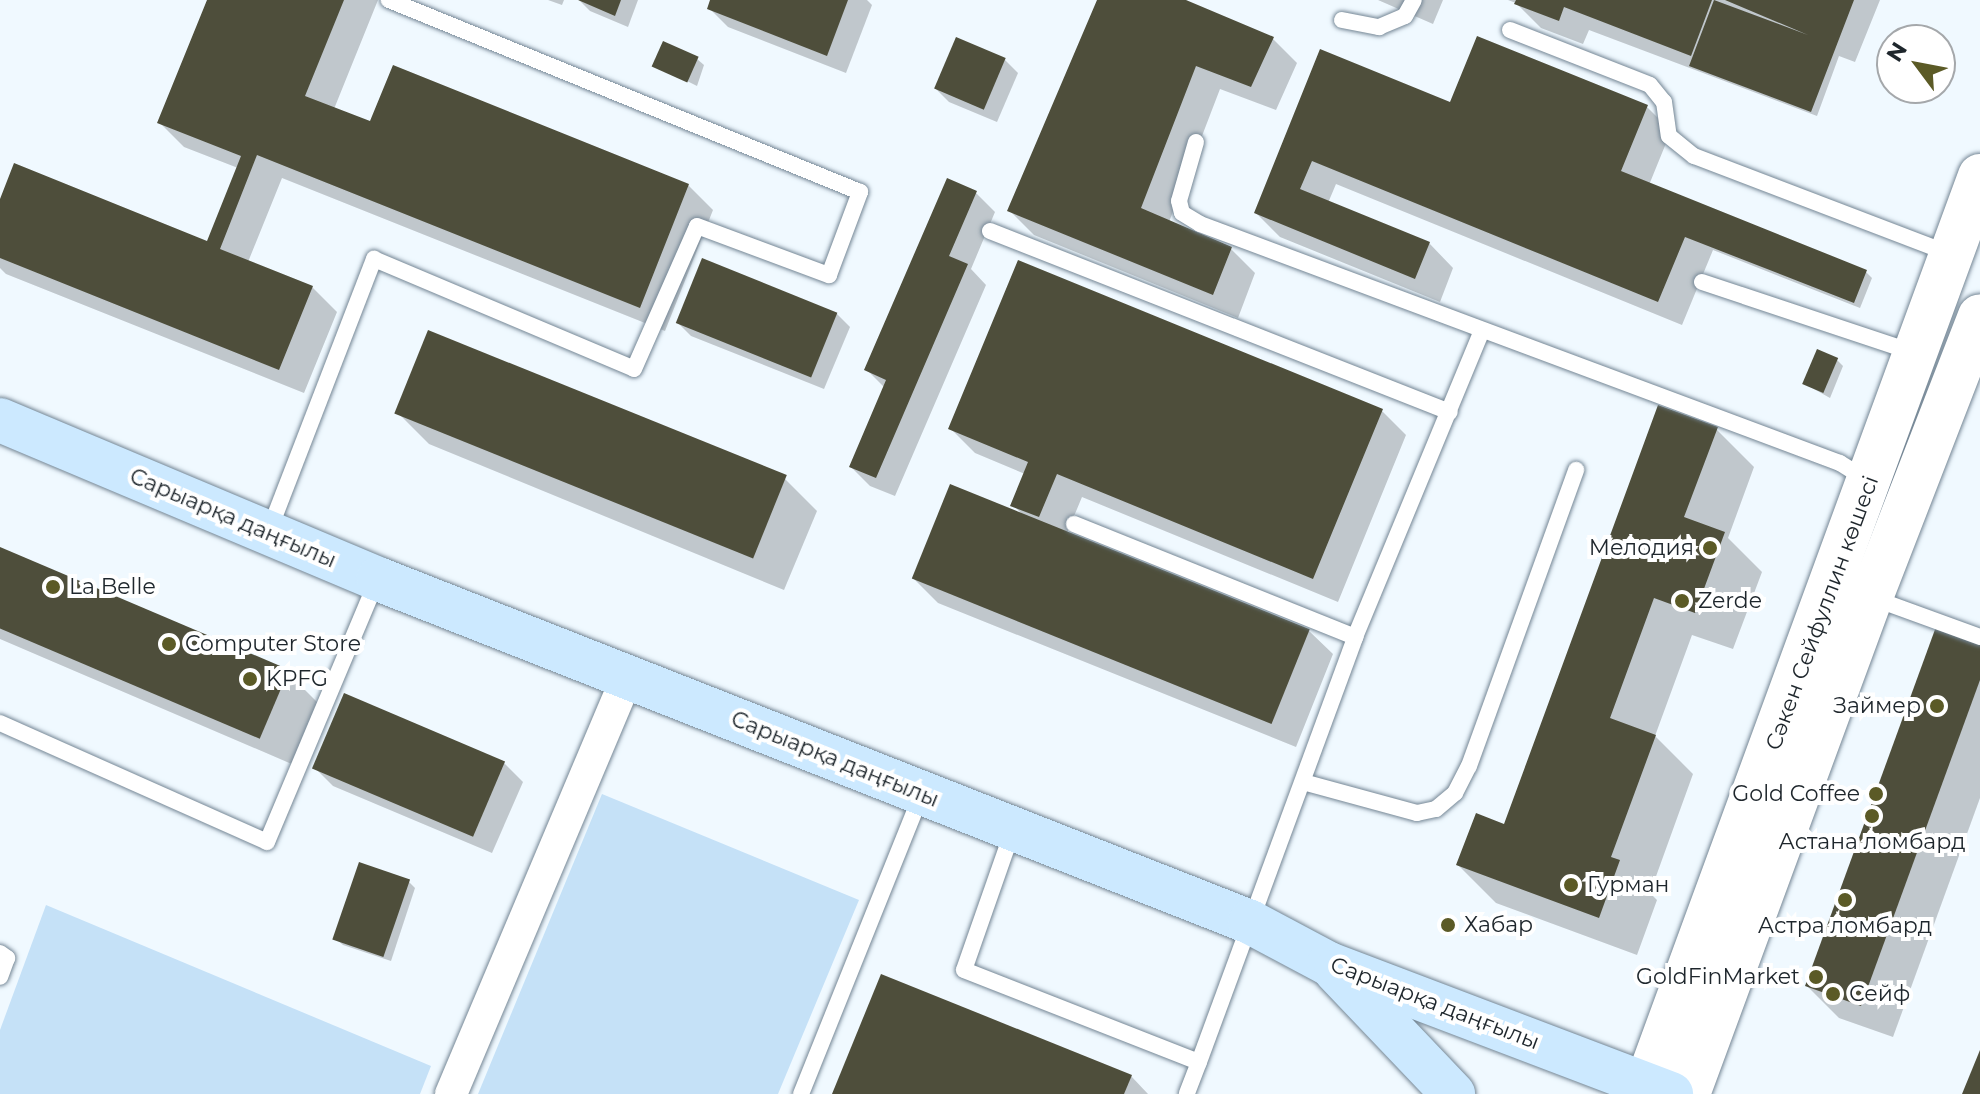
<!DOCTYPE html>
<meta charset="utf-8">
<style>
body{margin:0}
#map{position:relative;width:1980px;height:1094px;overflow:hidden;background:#f0f9ff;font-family:Montserrat,sans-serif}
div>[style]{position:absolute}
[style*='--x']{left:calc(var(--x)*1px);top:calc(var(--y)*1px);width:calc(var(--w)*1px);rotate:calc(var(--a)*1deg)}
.green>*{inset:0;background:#c5e1f7}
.shadow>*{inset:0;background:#0003}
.building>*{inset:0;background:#4e4e3b;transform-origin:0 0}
.roads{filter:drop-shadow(0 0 2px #748695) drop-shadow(0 0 2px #748695)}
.lane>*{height:16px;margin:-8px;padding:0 8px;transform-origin:8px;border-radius:8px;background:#fff}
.street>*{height:32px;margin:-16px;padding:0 16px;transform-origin:16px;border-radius:16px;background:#fff}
.secondary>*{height:44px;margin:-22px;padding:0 22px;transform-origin:22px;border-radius:22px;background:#fff}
.primary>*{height:44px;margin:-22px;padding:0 22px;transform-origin:22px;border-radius:22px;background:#cce9ff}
.dots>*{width:22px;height:22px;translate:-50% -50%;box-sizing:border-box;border:4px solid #fff;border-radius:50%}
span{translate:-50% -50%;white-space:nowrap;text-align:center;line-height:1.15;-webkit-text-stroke:8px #fff;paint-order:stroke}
.street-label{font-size:22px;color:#1e262c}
.poi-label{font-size:22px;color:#1e262c}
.right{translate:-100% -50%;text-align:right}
.left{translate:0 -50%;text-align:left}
.north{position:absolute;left:1876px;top:24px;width:80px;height:80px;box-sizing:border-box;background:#fff;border:2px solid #a5a8ab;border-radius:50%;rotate:302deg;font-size:22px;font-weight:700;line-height:32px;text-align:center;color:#1e262c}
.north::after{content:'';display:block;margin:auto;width:28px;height:36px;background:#5b5a26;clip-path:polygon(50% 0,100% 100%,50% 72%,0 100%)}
</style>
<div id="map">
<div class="green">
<div style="clip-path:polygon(602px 794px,859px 900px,778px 1094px,478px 1094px)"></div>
<div style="clip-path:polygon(46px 905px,431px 1066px,420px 1094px,0 1094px,0 1030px)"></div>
</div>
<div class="shadow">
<div style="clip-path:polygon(209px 0,378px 0,334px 109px,371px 124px,688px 185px,713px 210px,665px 331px,282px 178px,248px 262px,312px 287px,337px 312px,304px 393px,6px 274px,0 268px,0 204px,209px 243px,238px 168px,184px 147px,160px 123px)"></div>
<div style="clip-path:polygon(548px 0,564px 0,562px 5px)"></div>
<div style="clip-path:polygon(579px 0,638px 0,628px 27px,590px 11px)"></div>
<div style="clip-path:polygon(712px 0,867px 0,872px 5px,846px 73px,728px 27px,709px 8px)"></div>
<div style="clip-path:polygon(1099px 0,1181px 0,1273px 39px,1297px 63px,1276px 110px,1220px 89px,1169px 222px,1231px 249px,1255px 273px,1238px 318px,1034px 235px,1010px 211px)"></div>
<div style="clip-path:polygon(1378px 0,1443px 0,1433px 24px)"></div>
<div style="clip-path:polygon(1508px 0,1880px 0,1855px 62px,1839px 56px,1817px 116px,1589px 30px,1583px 44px,1541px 28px,1516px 3px)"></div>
<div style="clip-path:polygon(1322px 52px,1451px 104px,1647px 107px,1671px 131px,1649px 185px,1866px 272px,1872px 278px,1860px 308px,1713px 250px,1682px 325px,1336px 184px,1328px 203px,1429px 243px,1453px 268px,1440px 302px,1280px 237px,1256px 213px)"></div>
<div style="clip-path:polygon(697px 59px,704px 65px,697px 86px,657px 66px)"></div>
<div style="clip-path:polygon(1005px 60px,1018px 73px,997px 122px,949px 102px,936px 89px)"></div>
<div style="clip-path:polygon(948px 181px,976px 193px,995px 212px,971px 269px,986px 285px,895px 496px,870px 486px,851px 467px,885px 388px,867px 370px)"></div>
<div style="clip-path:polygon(837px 314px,850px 327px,824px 389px,691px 336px,678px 323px)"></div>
<div style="clip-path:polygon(1837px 360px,1843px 366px,1830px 398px,1805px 384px)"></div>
<div style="clip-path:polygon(1382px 411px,1406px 435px,1338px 602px,1082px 497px,1067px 533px,1308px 630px,1333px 654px,1296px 747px,938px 603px,914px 579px,1023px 515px,1013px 505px,1025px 474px,975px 453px,950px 428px)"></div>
<div style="clip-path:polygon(397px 412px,785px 479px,817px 511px,784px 590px,429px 444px)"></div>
<div style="clip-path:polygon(1716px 429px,1754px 467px,1728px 538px,1762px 572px,1733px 649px,1692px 635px,1655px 736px,1693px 774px,1650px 893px,1657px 900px,1637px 955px,1496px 903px,1458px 865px,1505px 826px)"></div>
<div style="clip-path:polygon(0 549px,287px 672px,319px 704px,294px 765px,0 639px)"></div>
<div style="clip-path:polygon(1980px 642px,1980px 798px,1893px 1037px,1839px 1018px,1807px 986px)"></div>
<div style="clip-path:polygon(504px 763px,523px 782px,492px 853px,333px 786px,314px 767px)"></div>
<div style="clip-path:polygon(409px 882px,415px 888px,391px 961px,343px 945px,336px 939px)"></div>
<div style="clip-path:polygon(1131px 1076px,1148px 1094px,834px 1094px)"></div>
</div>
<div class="building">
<div style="clip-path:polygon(207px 0,344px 0,305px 96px,370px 121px,393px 65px,689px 184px,640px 308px,257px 155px,220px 249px,313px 286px,279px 370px,0 258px,0 199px,14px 163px,207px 241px,241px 156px,157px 123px)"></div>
<div style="clip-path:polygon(578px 0,621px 0,615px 16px)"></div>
<div style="clip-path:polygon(710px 0,848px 0,827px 56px,707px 9px)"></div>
<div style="clip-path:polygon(1097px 0,1186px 0,1274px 37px,1251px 87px,1196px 66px,1141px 208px,1232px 247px,1213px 295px,1007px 211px)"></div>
<div style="clip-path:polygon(1516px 0,1712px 0,1691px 56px,1564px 7px,1559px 21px,1514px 4px)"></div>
<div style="clip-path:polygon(1714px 0,1808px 35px,1725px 0,1854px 0,1811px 112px,1689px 66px)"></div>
<div style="clip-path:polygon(1477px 36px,1648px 105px,1621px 171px,1867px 270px,1854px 303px,1685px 237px,1658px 302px,1312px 161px,1300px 189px,1430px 242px,1415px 279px,1254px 213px,1320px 49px,1450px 102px)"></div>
<div style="left:956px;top:37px;width:54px;height:56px;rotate:23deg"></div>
<div style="left:663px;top:41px;width:39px;height:28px;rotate:24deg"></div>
<div style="clip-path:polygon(947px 178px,977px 191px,949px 256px,968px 264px,876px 478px,849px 467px,886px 380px,864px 370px)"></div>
<div style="left:702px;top:258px;width:146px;height:70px;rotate:22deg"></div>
<div style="clip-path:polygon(1018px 260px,1383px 409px,1313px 579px,1057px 474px,1039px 517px,1010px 506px,1028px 462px,948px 429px)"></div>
<div style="left:428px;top:330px;width:387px;height:90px;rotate:22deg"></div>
<div style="left:1817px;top:349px;width:23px;height:38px;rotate:23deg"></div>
<div style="clip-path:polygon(1658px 405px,1718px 427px,1684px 517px,1725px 532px,1695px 613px,1654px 598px,1610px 718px,1656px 735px,1611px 857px,1620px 860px,1599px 918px,1456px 865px,1476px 813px,1504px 824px)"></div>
<div style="left:950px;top:484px;width:388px;height:102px;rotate:22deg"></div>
<div style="left:0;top:547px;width:314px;height:75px;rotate:23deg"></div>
<div style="clip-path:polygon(1937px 624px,1980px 639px,1980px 680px,1861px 1006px,1805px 986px)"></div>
<div style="left:344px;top:693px;width:175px;height:82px;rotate:23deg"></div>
<div style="left:359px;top:862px;width:54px;height:82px;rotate:19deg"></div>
<div style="clip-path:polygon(881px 974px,1132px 1075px,1124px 1094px,832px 1094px)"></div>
<div style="clip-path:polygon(1980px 1050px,1980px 1094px,1962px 1094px)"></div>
</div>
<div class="roads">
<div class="lane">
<div style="--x:1342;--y:20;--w:38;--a:11"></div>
<div style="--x:1379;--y:27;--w:28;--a:-23"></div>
<div style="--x:1405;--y:16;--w:18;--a:-61"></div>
<div style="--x:1510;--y:30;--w:150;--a:21.4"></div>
<div style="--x:1650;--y:85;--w:22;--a:51"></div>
<div style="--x:1664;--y:102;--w:34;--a:82"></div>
<div style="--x:1669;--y:136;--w:32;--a:39"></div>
<div style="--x:1694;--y:156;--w:274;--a:20.9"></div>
<div style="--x:1196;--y:142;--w:61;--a:106.1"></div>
<div style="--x:1179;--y:201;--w:12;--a:76"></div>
<div style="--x:1182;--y:213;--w:21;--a:31"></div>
<div style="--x:1200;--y:224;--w:683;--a:20.48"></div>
<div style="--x:1840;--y:463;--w:31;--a:32"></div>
<div style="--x:990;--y:231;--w:494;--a:21.5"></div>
<div style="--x:1702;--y:282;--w:222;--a:18.4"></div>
<div style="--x:1074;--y:524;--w:303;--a:21.9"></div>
<div style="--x:269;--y:531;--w:292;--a:-68.9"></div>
<div style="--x:374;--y:259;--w:282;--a:22.9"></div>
<div style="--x:634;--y:369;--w:156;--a:-66.2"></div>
<div style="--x:697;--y:226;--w:141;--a:20.4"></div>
<div style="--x:829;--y:275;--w:89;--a:-69.5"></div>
<div style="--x:860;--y:192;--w:509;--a:-157.82"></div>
<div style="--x:1873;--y:598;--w:114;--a:20"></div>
<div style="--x:0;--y:723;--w:292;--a:24"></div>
<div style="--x:267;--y:842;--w:284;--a:-67.2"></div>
<div style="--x:1303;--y:782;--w:118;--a:15.2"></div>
<div style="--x:1417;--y:813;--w:19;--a:-12"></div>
<div style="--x:1436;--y:809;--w:25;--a:-40"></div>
<div style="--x:1455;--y:793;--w:30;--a:-63"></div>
<div style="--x:1469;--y:766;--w:315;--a:-70.1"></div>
<div style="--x:1013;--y:830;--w:148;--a:109.3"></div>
<div style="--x:964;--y:970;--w:252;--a:21.4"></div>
<div style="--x:1199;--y:1062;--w:34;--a:111"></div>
<div style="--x:0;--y:953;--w:9;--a:36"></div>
<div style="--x:7;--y:958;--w:20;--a:110"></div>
<div style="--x:1199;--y:1062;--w:453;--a:-69.8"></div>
<div style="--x:1355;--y:637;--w:332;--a:-67.5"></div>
<div style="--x:801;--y:1094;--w:322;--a:-68.1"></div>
</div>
<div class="street">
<div style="--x:451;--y:1094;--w:453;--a:-67.1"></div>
</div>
<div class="secondary">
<div style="--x:1643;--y:1094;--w:978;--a:-69.84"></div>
<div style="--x:1688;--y:1094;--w:530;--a:-69.79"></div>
<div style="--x:1871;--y:597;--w:301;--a:-68.8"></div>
</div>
<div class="primary">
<div style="--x:0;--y:420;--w:410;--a:22.8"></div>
<div style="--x:378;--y:579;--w:937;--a:21.47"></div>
<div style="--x:1250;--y:922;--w:89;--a:28"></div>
<div style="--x:1329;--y:964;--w:366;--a:20.8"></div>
<div style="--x:1336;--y:971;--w:170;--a:46.4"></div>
</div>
</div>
<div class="dots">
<div style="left:1710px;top:548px;background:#5b5a26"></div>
<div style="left:53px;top:587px;background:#5b5a26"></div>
<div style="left:1682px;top:601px;background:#5b5a26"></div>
<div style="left:169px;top:644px;background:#5b5a26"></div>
<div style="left:250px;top:679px;background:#5b5a26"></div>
<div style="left:1937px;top:706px;background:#5b5a26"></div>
<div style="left:1876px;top:794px;background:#5b5a26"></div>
<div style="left:1872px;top:816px;background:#5b5a26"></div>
<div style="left:1571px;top:885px;background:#5b5a26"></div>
<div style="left:1845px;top:900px;background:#5b5a26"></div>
<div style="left:1448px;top:925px;background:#5b5a26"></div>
<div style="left:1816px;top:977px;background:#5b5a26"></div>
<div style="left:1833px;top:994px;background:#5b5a26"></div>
</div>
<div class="street-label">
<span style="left:233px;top:518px;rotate:23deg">Сарыарқа даңғылы</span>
<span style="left:1822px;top:613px;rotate:-70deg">Сәкен Сейфуллин көшесі</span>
<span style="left:835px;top:759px;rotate:22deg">Сарыарқа даңғылы</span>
<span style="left:1435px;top:1003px;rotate:21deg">Сарыарқа даңғылы</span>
</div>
<div class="poi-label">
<span class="right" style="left:1694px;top:548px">Мелодия</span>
<span class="left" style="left:69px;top:587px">La Belle</span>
<span class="left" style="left:1698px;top:601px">Zerde</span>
<span class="left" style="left:185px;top:644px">Computer Store</span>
<span class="left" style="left:266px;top:679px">KPFG</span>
<span class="right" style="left:1921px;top:706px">Займер</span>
<span class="right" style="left:1860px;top:794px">Gold Coffee</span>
<span style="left:1872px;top:842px">Астана ломбард</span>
<span class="left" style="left:1587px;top:885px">Гурман</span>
<span class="left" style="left:1464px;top:925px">Хабар</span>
<span style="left:1845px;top:926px">Астра ломбард</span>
<span class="right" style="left:1800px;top:977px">GoldFinMarket</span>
<span class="left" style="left:1849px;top:994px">Сейф</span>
</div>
<div class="north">N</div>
</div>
